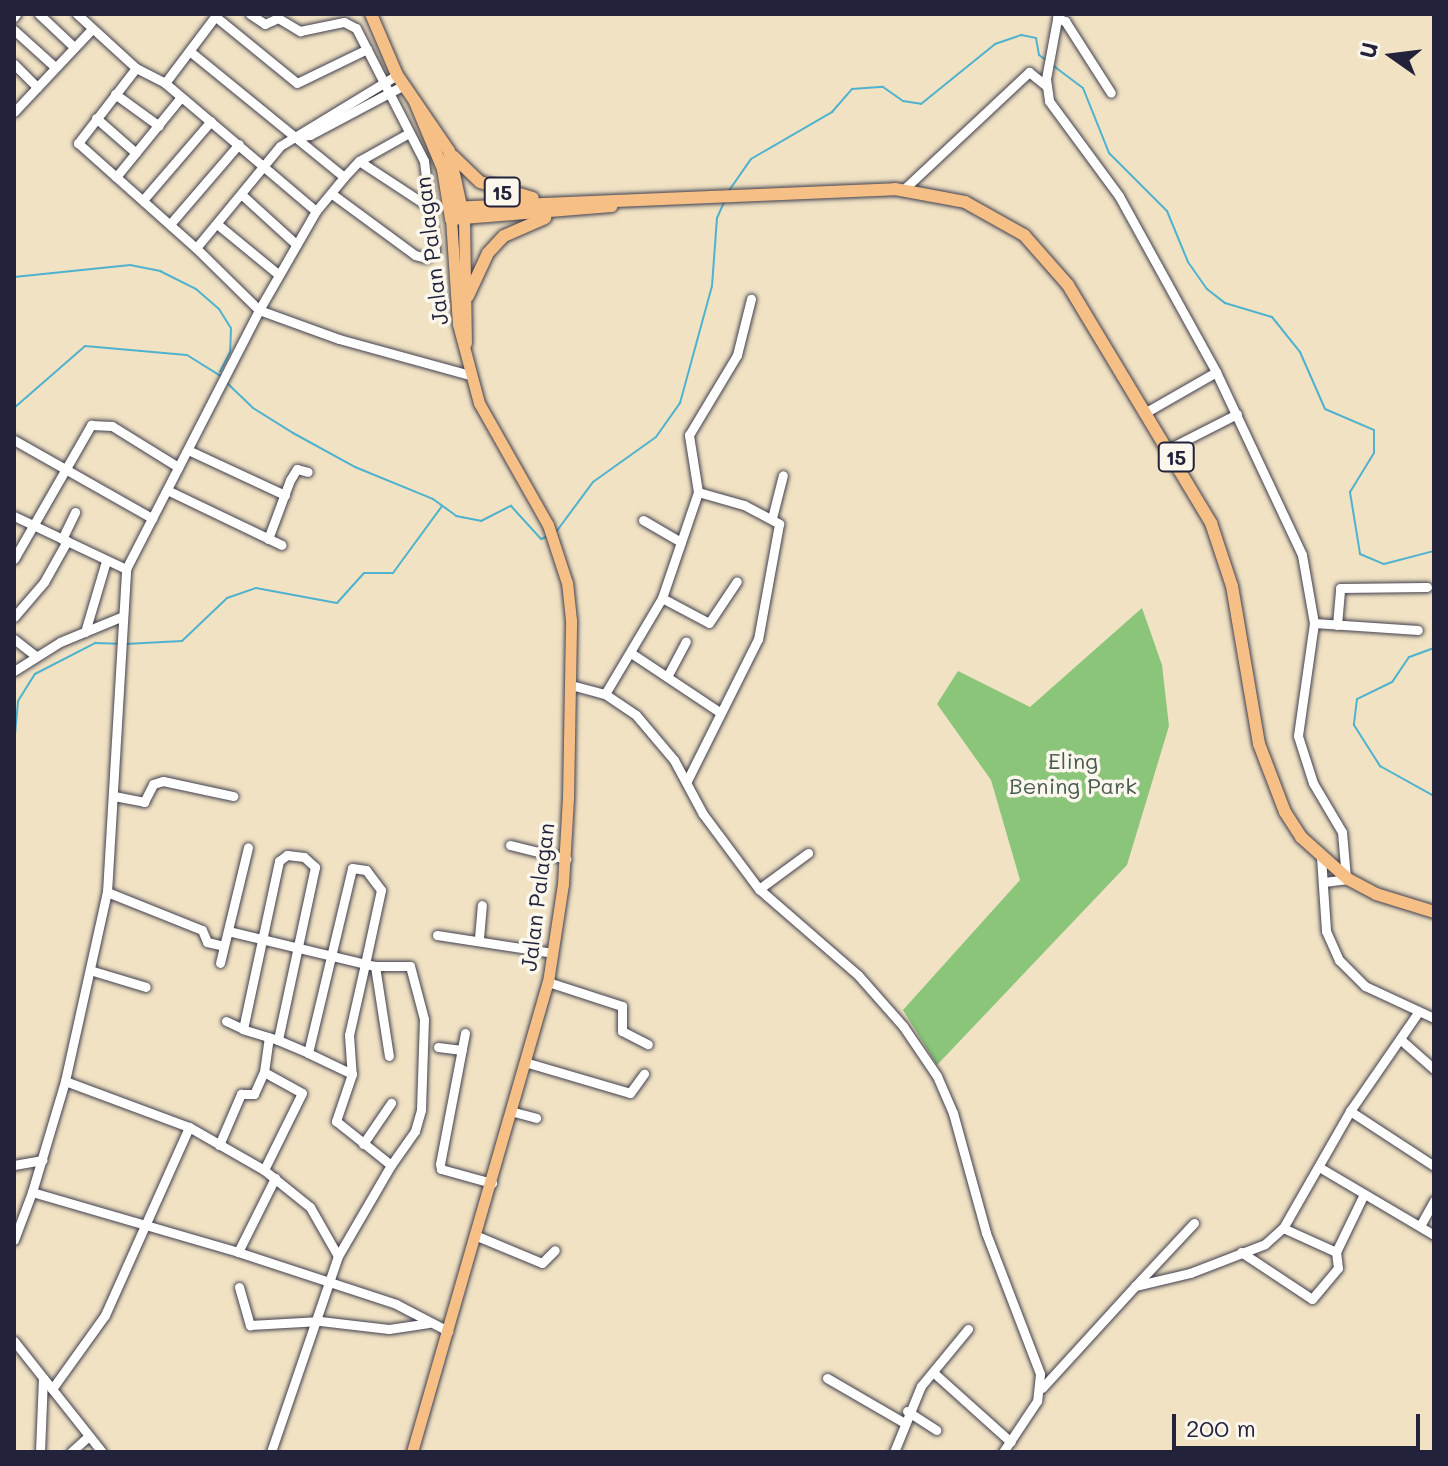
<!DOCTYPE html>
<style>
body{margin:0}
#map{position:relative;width:1448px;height:1466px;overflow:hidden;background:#f0e2c3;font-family:Mali,sans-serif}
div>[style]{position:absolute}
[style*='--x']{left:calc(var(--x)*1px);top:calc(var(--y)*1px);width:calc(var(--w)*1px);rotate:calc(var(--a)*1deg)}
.green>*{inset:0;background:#8ac57a}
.stream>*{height:2px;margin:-1px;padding:0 1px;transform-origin:1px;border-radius:1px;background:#4fb2ce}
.roads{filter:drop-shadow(0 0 2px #413f4f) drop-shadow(0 0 2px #413f4f)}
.minor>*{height:9px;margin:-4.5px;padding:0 4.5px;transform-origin:4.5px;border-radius:4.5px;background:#fff}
.major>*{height:11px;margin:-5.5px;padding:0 5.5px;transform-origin:5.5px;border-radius:5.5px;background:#f5bf86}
.highway>*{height:12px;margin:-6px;padding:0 6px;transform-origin:6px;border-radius:6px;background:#f5bf86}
span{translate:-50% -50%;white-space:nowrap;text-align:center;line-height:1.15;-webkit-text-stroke:7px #fbf7ec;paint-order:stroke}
.shield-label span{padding:2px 6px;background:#fbf7ec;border:2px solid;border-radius:6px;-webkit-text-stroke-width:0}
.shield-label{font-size:20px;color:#22223b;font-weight:700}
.street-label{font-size:22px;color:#22223b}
.park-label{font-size:22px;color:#465b51}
.frame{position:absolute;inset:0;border:16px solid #22223b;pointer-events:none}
.north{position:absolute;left:1352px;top:16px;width:80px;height:80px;-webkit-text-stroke:6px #fbf7ec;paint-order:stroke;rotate:284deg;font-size:22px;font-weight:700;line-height:32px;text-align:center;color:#22223b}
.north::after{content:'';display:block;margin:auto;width:28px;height:36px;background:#22223b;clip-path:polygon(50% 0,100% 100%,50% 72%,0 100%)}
.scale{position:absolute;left:1172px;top:1414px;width:248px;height:36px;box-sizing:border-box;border:4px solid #22223b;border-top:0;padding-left:10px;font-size:24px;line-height:28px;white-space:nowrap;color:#22223b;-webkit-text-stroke:6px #fbf7ec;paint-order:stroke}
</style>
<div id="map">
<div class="green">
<div style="clip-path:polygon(1142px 608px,1162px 665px,1169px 726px,1127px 865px,937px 1065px,903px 1010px,1020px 880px,991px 780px,937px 704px,958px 671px,1030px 707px)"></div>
</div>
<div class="stream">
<div style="--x:1051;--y:64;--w:40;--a:37"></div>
<div style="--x:1083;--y:88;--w:70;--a:68.2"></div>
<div style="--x:1109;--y:153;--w:82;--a:45"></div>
<div style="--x:1167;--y:211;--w:55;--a:67.6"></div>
<div style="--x:1188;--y:262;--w:33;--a:55"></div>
<div style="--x:1207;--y:289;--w:23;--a:38"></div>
<div style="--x:1225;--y:303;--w:49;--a:16.6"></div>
<div style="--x:1272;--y:317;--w:45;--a:51.3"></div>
<div style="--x:1300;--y:352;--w:62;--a:66.3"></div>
<div style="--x:1325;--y:409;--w:53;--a:23.2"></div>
<div style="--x:1374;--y:430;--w:23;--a:90"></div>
<div style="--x:1374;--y:453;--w:46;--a:121.6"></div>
<div style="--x:1350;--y:492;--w:63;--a:80.8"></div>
<div style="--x:1360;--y:554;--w:26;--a:23"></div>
<div style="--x:1384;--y:564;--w:52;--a:-14.6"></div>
<div style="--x:728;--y:192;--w:40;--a:-55.1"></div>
<div style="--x:751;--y:159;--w:94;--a:-30.1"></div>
<div style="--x:832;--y:112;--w:30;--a:-49"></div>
<div style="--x:852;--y:89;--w:31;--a:-4"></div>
<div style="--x:883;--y:87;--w:24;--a:35"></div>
<div style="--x:903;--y:101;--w:18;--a:9"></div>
<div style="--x:921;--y:104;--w:95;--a:-39"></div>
<div style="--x:995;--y:44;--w:28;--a:-19"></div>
<div style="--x:1021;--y:35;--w:15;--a:11"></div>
<div style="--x:1036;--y:38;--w:17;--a:80"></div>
<div style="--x:1039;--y:55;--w:9;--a:36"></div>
<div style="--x:14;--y:277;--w:117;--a:-5.9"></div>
<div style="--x:130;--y:265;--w:31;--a:11"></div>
<div style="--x:160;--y:271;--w:40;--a:26.6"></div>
<div style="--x:196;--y:289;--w:30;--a:41"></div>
<div style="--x:219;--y:309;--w:22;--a:58"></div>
<div style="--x:231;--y:328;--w:24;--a:92"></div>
<div style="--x:230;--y:352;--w:22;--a:117"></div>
<div style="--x:225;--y:381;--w:39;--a:44"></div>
<div style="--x:253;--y:408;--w:47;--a:32"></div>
<div style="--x:293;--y:433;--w:71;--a:28.7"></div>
<div style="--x:355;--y:467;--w:84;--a:22.3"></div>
<div style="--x:433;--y:499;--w:29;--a:36"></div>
<div style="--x:456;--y:516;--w:25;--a:11"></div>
<div style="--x:481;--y:521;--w:34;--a:-27"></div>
<div style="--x:511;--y:506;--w:45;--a:47.7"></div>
<div style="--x:541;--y:539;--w:5;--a:-22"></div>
<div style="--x:14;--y:408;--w:94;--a:-41.1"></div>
<div style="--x:85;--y:346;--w:102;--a:5"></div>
<div style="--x:187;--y:355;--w:40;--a:32"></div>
<div style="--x:556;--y:532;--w:62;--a:-53.5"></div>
<div style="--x:593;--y:482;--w:77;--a:-35.5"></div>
<div style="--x:656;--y:437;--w:42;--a:-54.8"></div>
<div style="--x:680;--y:403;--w:121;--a:-74.7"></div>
<div style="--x:712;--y:286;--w:68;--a:-85.8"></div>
<div style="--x:717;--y:218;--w:17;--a:-66"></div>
<div style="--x:125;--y:644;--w:57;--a:-3"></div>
<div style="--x:182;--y:641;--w:62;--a:-43.7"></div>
<div style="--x:227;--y:598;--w:31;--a:-19"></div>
<div style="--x:256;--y:588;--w:82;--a:10.5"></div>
<div style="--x:337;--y:603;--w:40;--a:-48"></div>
<div style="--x:364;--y:573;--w:29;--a:0"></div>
<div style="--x:393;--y:573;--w:83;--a:-53.8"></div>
<div style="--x:1434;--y:648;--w:27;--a:160"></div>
<div style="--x:1409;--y:657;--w:30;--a:124"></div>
<div style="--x:1392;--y:682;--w:39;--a:154"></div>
<div style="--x:1357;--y:699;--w:26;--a:97"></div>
<div style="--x:1354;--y:725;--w:49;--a:57.6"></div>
<div style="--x:1380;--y:766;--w:62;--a:29.1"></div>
<div style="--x:14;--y:746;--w:45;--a:-84.9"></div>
<div style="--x:18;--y:701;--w:32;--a:-58"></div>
<div style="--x:35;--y:674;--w:68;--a:-27.3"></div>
<div style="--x:95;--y:643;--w:24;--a:2"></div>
</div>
<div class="roads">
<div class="minor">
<div style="--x:39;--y:14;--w:48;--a:43.3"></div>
<div style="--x:77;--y:14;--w:80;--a:42.5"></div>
<div style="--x:136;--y:68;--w:33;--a:27"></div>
<div style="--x:165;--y:83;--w:86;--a:-53"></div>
<div style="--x:250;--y:14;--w:18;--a:34"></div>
<div style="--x:265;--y:24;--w:14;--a:-25"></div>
<div style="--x:278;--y:18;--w:26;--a:31"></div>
<div style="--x:300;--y:31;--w:45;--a:-11.6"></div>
<div style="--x:344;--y:22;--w:13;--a:27"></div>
<div style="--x:356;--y:28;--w:149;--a:62.9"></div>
<div style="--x:424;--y:161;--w:91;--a:83"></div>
<div style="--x:435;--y:251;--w:11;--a:142"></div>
<div style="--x:426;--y:258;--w:11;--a:-165"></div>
<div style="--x:415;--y:255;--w:104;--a:-143.6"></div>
<div style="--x:1058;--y:14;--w:66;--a:100.5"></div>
<div style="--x:1046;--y:79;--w:22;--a:82"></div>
<div style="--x:1049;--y:101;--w:118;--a:53.6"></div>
<div style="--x:1119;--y:196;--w:201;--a:61.1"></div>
<div style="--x:1216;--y:372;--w:202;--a:64.8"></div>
<div style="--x:1302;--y:555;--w:69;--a:80"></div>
<div style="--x:1314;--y:623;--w:114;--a:98.1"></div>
<div style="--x:1298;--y:736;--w:49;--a:72.3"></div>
<div style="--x:1313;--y:783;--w:57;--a:59.4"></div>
<div style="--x:1342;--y:832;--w:46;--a:85"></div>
<div style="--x:14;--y:17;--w:4;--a:-56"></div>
<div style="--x:216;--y:17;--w:104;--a:39.2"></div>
<div style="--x:297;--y:83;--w:78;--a:-25.9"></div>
<div style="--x:1057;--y:18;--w:9;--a:21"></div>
<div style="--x:1065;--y:21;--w:85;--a:57.4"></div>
<div style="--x:14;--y:30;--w:55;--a:42.1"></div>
<div style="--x:192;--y:53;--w:196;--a:39.2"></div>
<div style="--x:14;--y:64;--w:33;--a:45"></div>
<div style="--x:136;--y:68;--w:95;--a:127.7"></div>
<div style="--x:78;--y:143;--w:158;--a:41.7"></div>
<div style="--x:196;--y:248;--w:132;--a:-50.5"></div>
<div style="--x:280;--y:146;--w:137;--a:-31.3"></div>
<div style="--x:165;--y:83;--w:198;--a:40.3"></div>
<div style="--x:115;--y:94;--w:54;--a:36"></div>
<div style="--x:14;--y:112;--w:114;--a:-46.8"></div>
<div style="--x:96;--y:118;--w:53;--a:41.2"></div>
<div style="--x:293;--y:137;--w:17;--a:-7"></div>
<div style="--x:310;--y:135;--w:106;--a:-28"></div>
<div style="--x:359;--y:161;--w:87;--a:33.3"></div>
<div style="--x:116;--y:177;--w:103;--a:-50.9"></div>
<div style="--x:903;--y:190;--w:173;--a:-43.1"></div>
<div style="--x:1029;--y:72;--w:22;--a:39"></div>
<div style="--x:241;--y:194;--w:74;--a:42.3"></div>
<div style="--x:143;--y:200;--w:104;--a:-49.3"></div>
<div style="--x:171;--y:223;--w:104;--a:-49.3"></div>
<div style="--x:217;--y:224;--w:80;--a:39.4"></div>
<div style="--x:196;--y:248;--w:88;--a:44.5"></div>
<div style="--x:259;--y:310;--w:114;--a:-60.1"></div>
<div style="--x:316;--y:211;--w:44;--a:-50.5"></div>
<div style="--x:344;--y:177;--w:22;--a:-47"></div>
<div style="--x:359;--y:161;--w:57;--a:-29.2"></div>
<div style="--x:1148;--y:411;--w:78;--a:-29.8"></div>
<div style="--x:14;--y:440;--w:159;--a:29.5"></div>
<div style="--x:1170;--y:448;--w:75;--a:-26.9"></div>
<div style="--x:188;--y:450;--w:107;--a:24.9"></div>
<div style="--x:167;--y:490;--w:127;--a:25.6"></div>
<div style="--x:698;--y:492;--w:58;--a:-99"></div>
<div style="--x:689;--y:435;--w:93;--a:-59"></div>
<div style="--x:737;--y:355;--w:58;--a:-76"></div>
<div style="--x:14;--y:516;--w:124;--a:25.3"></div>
<div style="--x:772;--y:518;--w:44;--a:-75.7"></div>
<div style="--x:643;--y:520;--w:44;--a:30.1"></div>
<div style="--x:62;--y:539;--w:30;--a:-64"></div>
<div style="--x:268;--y:539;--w:63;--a:-69.6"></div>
<div style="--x:290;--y:480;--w:13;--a:-58"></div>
<div style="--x:297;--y:469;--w:11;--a:15"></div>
<div style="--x:14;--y:559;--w:155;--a:-60.1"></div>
<div style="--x:91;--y:425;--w:21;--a:3"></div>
<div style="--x:112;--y:426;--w:78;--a:31.8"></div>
<div style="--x:662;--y:598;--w:53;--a:28"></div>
<div style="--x:709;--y:623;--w:50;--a:-56.3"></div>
<div style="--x:14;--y:617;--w:46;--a:-49.4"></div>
<div style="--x:44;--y:582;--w:47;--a:-60.7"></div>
<div style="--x:1314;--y:623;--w:104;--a:3.9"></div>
<div style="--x:1337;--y:625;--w:37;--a:-85"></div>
<div style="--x:1340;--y:588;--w:87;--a:-0.7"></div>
<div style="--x:85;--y:632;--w:74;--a:-73.5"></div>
<div style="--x:14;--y:639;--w:28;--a:38"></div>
<div style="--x:631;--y:653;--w:105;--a:33.7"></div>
<div style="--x:14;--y:671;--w:54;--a:-32.2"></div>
<div style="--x:60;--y:642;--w:66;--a:-22.3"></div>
<div style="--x:668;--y:675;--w:38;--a:-62"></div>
<div style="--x:571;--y:685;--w:35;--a:15"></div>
<div style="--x:605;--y:694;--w:37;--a:34"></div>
<div style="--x:636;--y:715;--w:59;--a:49.8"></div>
<div style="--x:674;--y:760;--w:61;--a:61.8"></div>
<div style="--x:703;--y:814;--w:94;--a:53.3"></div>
<div style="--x:759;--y:889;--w:131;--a:41"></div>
<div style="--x:858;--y:975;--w:68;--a:48.6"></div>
<div style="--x:903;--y:1026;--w:60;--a:55.8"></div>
<div style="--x:937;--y:1076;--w:40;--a:66.6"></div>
<div style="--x:953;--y:1113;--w:124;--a:74.6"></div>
<div style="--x:986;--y:1233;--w:151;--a:69"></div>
<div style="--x:1040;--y:1374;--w:27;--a:96"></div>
<div style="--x:1037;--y:1401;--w:61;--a:123.7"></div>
<div style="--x:605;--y:694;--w:112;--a:-59.3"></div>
<div style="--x:662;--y:598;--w:112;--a:-71.2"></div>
<div style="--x:698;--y:492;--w:48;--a:15.8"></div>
<div style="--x:744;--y:505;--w:40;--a:28"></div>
<div style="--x:779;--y:524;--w:117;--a:100.3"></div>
<div style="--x:758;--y:639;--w:157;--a:116.6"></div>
<div style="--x:114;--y:796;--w:31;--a:11"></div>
<div style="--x:144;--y:802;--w:20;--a:-63"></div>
<div style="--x:153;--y:784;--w:10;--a:-17"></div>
<div style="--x:163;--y:781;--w:72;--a:12.1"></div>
<div style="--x:510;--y:845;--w:58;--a:14"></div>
<div style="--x:1321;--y:857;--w:74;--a:86.1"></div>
<div style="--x:1326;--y:931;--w:32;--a:66"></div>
<div style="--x:1339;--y:960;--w:37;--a:45"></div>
<div style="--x:1365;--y:986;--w:76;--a:24.9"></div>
<div style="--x:1324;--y:882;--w:24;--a:-7"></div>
<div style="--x:759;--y:889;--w:61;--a:-36.3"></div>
<div style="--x:107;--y:892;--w:102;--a:21.8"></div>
<div style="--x:202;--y:930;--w:13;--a:67"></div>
<div style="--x:207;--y:942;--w:17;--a:13"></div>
<div style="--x:228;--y:931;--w:141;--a:13.5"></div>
<div style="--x:365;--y:964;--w:73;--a:102.7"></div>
<div style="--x:349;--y:1035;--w:39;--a:86"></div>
<div style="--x:352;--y:1074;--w:50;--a:108.8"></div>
<div style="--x:336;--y:1121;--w:70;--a:38.7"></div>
<div style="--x:391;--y:1165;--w:105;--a:120.2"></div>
<div style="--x:338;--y:1256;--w:207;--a:108.9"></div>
<div style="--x:437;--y:935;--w:117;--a:8.8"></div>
<div style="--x:479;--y:938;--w:33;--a:-85"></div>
<div style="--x:220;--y:963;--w:119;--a:-76.4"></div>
<div style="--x:375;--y:966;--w:35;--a:0"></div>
<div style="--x:410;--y:966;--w:55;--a:75.2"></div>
<div style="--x:424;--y:1019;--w:91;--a:91.9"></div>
<div style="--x:421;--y:1110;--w:22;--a:106"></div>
<div style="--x:415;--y:1131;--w:42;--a:125.2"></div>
<div style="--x:93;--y:971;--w:55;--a:16.8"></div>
<div style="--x:548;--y:982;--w:78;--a:18"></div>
<div style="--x:622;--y:1006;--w:25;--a:90"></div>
<div style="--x:622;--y:1031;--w:29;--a:27"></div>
<div style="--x:226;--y:1021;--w:19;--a:25"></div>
<div style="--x:465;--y:1033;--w:133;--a:100.8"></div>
<div style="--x:440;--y:1164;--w:5;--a:79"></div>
<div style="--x:441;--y:1169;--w:53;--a:15.4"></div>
<div style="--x:1400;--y:1039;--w:45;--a:41.4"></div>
<div style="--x:278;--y:1040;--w:37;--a:-163"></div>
<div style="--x:243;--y:1029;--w:172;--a:-77.9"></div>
<div style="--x:279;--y:861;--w:10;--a:-37"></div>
<div style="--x:287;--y:855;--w:17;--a:7"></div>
<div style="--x:304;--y:857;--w:15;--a:42"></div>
<div style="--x:315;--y:867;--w:177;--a:102.1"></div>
<div style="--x:278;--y:1040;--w:33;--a:23"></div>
<div style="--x:438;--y:1047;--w:24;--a:7"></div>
<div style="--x:528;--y:1063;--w:106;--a:16.4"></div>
<div style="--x:630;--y:1093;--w:24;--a:-54"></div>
<div style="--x:264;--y:1072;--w:43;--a:28.9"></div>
<div style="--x:302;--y:1093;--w:86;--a:116.3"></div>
<div style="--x:352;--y:1074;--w:49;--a:-154.5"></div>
<div style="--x:308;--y:1053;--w:190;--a:-76.6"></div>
<div style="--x:352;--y:868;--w:14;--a:8"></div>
<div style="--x:366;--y:870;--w:25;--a:53"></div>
<div style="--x:381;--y:890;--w:76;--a:102.2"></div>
<div style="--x:365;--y:964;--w:10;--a:11"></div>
<div style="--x:375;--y:966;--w:91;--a:81.2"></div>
<div style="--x:65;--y:1081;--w:194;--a:-77.5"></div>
<div style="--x:107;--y:892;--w:324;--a:-86.6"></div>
<div style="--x:126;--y:569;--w:291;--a:-62.8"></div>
<div style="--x:259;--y:310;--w:85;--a:19.9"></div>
<div style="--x:339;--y:339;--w:136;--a:15.4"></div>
<div style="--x:1350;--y:1111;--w:100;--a:33.2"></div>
<div style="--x:514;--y:1112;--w:23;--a:15"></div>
<div style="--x:363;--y:1144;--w:50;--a:-55.7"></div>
<div style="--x:219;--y:1145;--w:56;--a:-66.7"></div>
<div style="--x:241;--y:1094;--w:13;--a:0"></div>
<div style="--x:254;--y:1094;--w:24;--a:-66"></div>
<div style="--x:264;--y:1072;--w:35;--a:-82"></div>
<div style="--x:14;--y:1165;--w:29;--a:-10"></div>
<div style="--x:1319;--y:1167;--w:134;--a:30.6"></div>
<div style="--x:32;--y:1192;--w:116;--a:-73.4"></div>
<div style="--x:65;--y:1081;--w:132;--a:20.4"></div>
<div style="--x:1420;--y:1226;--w:29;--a:-61"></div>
<div style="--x:1283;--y:1228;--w:58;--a:24.4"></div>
<div style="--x:1336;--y:1252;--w:64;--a:-64.2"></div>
<div style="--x:477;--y:1236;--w:70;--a:22.6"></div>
<div style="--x:542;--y:1263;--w:18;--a:-45"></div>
<div style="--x:14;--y:1240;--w:51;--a:-69.4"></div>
<div style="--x:32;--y:1192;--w:215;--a:16.2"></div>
<div style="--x:238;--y:1252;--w:166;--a:18.2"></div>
<div style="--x:396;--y:1304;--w:59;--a:27.4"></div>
<div style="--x:238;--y:1252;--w:83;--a:-63.4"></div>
<div style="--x:1241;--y:1252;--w:85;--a:33.5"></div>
<div style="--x:1312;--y:1299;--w:40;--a:-50"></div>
<div style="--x:1338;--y:1268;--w:16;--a:-97"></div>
<div style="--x:1136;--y:1285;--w:85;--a:-46.9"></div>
<div style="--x:239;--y:1287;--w:40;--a:74"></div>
<div style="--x:250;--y:1325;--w:70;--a:-3.3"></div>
<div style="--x:320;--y:1321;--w:69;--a:6.6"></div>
<div style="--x:389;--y:1329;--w:40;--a:-8.5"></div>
<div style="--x:14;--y:1341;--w:142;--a:51.6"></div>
<div style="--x:934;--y:1373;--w:103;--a:41.9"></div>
<div style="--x:827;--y:1378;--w:88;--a:30.1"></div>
<div style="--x:1042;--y:1388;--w:138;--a:-47.6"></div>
<div style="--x:1135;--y:1286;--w:57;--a:-13.3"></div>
<div style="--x:1190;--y:1273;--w:80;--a:-21.1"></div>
<div style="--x:1265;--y:1244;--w:24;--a:-42"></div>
<div style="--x:1283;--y:1228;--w:135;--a:-60.2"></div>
<div style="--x:1350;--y:1111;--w:121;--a:-55.4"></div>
<div style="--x:52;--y:1389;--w:91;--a:-54.4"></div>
<div style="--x:105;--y:1315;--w:206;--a:-65.9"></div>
<div style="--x:189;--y:1127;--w:86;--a:29.8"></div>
<div style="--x:264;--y:1170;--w:59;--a:38.8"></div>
<div style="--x:310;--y:1207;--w:56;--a:60.3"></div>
<div style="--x:907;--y:1411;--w:35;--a:33"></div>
<div style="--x:40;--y:1452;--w:74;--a:-87.7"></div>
<div style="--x:71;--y:1452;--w:24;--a:-42"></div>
<div style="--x:894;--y:1452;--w:71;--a:-67.8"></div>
<div style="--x:921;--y:1386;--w:74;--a:-50.5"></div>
</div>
<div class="major">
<div style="--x:464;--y:219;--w:124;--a:89.1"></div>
<div style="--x:412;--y:1452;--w:489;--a:-73.9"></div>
<div style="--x:548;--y:982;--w:99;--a:-81.3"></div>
<div style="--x:563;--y:884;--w:86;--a:-86.7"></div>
<div style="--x:568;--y:798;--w:178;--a:-89"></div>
<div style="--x:571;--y:620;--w:37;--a:-96"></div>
<div style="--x:567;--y:583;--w:61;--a:-108.1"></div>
<div style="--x:548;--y:525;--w:140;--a:-119.5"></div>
<div style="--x:479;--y:403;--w:82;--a:-104.9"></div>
<div style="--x:458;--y:324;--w:105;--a:-93.8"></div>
</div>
<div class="highway">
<div style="--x:371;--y:14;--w:66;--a:66.9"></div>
<div style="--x:397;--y:75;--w:92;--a:55.6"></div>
<div style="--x:449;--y:151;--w:66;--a:77.7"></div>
<div style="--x:415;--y:102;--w:73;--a:67.3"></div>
<div style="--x:443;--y:169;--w:51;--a:80.9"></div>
<div style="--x:451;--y:219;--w:161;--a:-4.6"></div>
<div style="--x:453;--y:156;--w:37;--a:44"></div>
<div style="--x:480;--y:182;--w:55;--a:16.8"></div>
<div style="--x:449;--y:208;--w:446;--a:-2.4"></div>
<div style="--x:895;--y:189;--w:71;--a:10.5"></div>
<div style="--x:965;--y:202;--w:68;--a:29.2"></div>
<div style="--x:1024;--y:235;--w:67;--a:48.7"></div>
<div style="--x:1068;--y:285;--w:278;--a:59"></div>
<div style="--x:1211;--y:523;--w:66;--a:71.6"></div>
<div style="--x:1232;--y:586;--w:160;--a:80.3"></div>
<div style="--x:1259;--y:744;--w:73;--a:69.1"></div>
<div style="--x:1285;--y:812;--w:30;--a:57"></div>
<div style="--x:1301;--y:837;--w:63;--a:41.8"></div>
<div style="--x:1348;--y:879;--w:32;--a:28"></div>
<div style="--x:1376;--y:894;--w:61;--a:17.2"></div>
<div style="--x:468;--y:296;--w:47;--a:-65.1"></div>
<div style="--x:488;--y:253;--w:23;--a:-47"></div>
<div style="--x:504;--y:236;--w:45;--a:-23.7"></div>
</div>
</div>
<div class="shield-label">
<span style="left:502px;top:192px">15</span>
<span style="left:1176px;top:457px">15</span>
</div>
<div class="street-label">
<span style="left:431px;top:251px;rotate:-97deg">Jalan Palagan</span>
<span style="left:537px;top:897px;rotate:-83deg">Jalan Palagan</span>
</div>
<div class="park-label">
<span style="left:1073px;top:773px">Eling<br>Bening Park</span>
</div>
<div class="frame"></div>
<div class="north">U</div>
<div class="scale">200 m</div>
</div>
